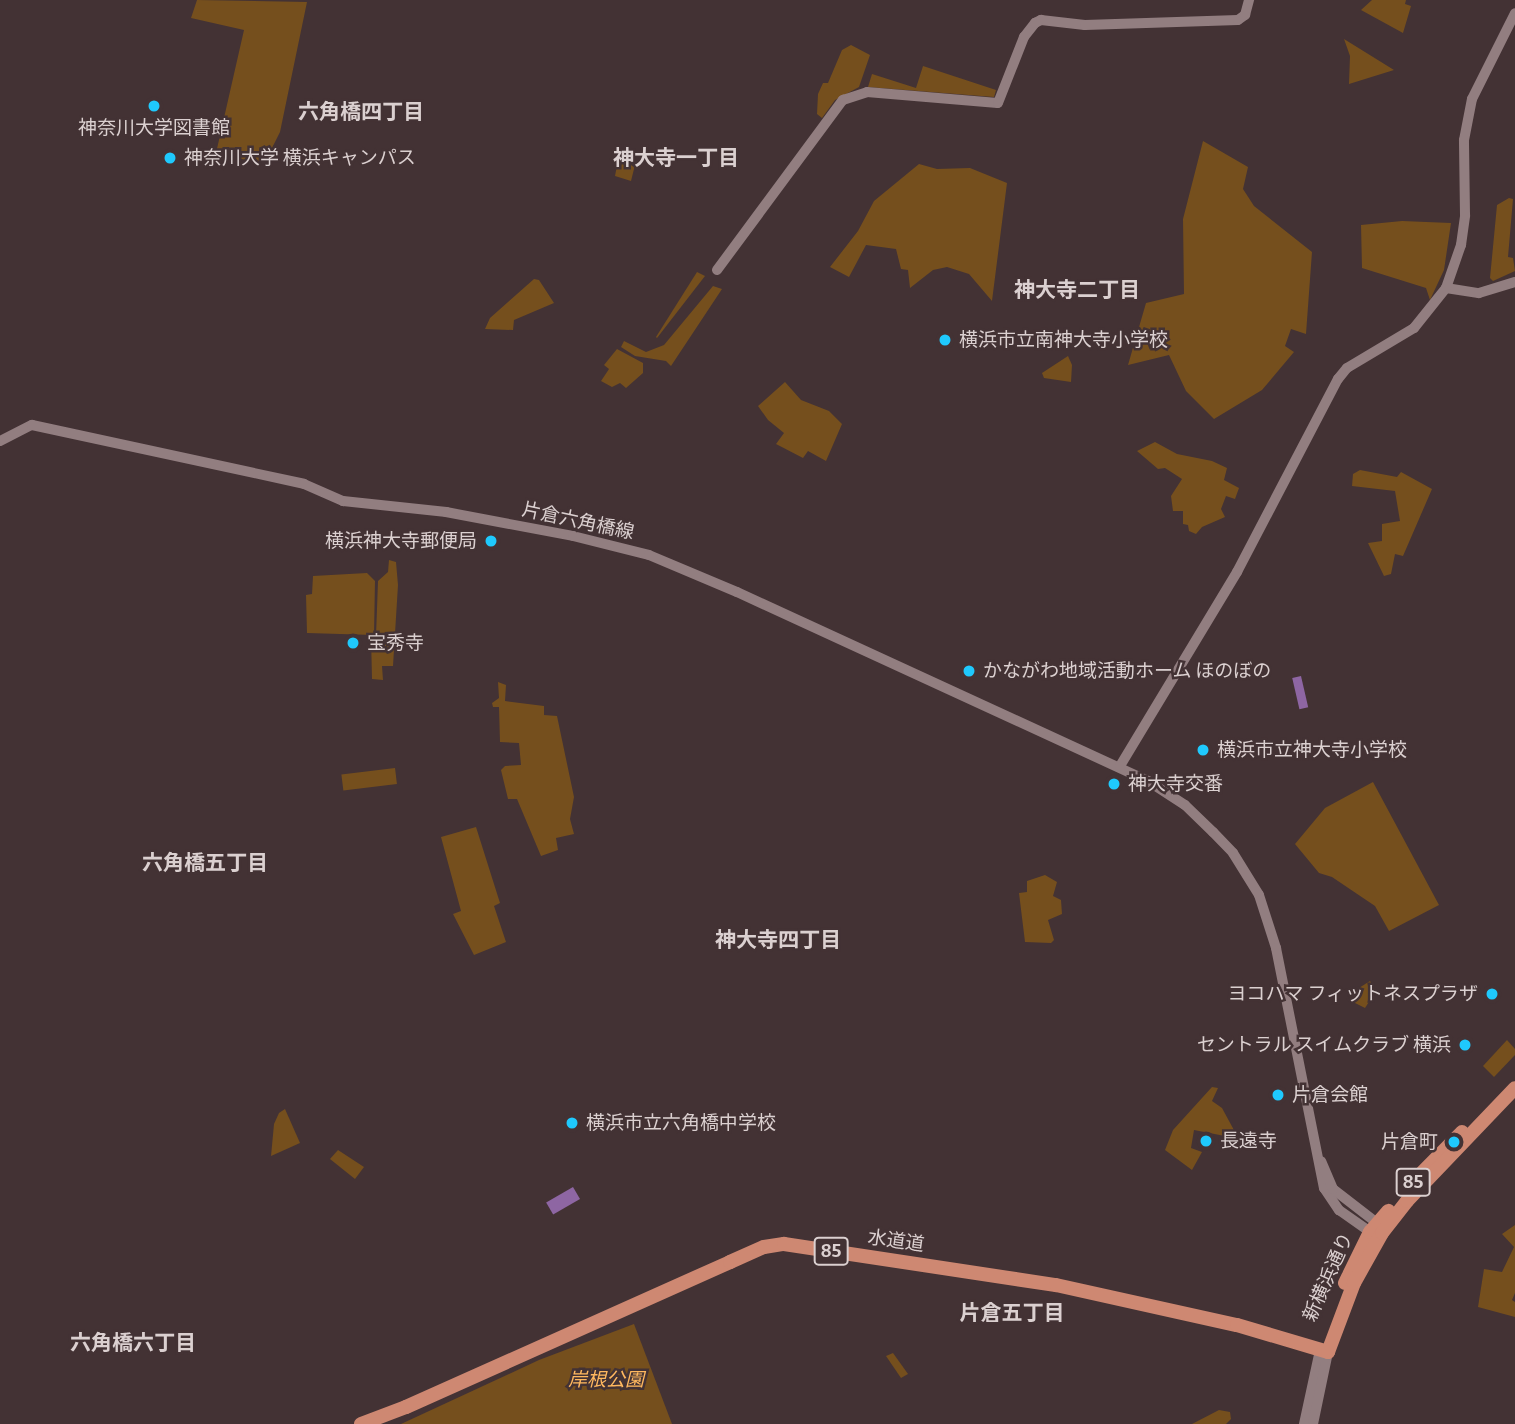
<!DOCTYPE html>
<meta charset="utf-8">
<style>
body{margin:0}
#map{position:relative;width:1515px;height:1424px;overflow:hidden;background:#433234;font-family:Bitter,"Noto Sans JP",serif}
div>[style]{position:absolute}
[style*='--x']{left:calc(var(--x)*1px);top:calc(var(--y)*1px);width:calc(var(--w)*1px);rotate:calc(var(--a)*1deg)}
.green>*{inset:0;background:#754f1d;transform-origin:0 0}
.water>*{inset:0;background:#8e66a3;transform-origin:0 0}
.minor>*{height:10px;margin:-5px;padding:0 5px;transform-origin:5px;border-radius:5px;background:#927e80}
.major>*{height:14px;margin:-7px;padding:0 7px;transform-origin:7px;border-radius:7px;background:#ce8872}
.dots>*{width:19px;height:19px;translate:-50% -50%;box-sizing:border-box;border:4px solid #433234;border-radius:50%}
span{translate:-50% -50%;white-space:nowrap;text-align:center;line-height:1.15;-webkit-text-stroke:5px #433234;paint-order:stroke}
.shield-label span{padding:2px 5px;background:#433234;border:2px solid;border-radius:5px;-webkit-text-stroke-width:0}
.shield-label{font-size:18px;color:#dbd0d0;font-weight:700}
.poi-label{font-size:19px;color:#dbd0d0}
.left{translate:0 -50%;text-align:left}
.right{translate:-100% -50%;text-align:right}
.street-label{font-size:19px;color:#dbd0d0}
.park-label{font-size:19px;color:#ffb85f;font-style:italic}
.neighbourhood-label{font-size:21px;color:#dbd0d0;font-weight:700}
</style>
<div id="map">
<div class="green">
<div style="clip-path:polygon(197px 0,307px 2px,280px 132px,264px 164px,216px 153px,244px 30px,191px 18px)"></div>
<div style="clip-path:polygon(1372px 0,1406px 0,1405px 4px,1411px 6px,1403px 33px,1361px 10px)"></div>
<div style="clip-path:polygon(1344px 39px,1394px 70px,1349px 84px,1350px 56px)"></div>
<div style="clip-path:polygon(851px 45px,870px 55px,859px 87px,835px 100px,822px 118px,817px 114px,818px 94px,823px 83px,828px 83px,842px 50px)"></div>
<div style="clip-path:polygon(923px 66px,996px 90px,994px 97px,868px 87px,872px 74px,916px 88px)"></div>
<div style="clip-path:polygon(1203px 141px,1248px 167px,1243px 189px,1254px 206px,1312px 252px,1306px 334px,1291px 329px,1285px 346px,1294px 352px,1262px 390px,1214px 419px,1186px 391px,1169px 355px,1128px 365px,1146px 303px,1184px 294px,1183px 219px)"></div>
<div style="clip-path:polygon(618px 160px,635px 165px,631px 181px,615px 176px)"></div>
<div style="clip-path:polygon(919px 164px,937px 169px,970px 168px,1007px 183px,992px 301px,969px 274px,947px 267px,933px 270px,910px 288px,908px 270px,901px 269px,896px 249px,866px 245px,849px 277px,830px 267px,858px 231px,874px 201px)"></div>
<div style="clip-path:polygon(1509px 198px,1513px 199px,1508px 257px,1513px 258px,1515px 271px,1493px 281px,1490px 278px,1497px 205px)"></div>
<div style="clip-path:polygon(1402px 221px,1451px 223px,1444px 270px,1430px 300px,1426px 288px,1362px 268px,1361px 225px)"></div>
<div style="clip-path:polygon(697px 272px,705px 276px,657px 338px,656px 337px)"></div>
<div style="clip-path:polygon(534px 279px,539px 280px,554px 303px,514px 320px,513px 330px,485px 329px,490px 318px)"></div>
<div style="clip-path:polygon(713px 286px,722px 289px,671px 366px,666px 361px,635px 356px,621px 347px,624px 341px,646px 352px,664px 345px)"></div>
<div style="clip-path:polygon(617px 349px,643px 363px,643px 373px,626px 388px,620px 383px,612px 387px,601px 381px,609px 369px,604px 365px)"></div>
<div style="clip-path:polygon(1068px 356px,1072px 365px,1071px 382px,1044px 378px,1042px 373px)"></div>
<div style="clip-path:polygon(785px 382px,801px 400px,829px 411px,842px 424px,826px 461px,808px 451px,803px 458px,776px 444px,784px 433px,768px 420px,758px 406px)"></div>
<div style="clip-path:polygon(1155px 442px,1177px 454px,1212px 461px,1227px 468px,1224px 480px,1239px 488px,1235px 499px,1226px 496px,1221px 509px,1225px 517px,1202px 527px,1196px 534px,1189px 531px,1188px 525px,1183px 524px,1183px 511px,1173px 511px,1171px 496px,1182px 479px,1165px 468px,1158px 469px,1137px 451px)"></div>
<div style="clip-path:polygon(1360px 470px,1397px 477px,1401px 472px,1432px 489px,1403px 556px,1395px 554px,1391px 574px,1384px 576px,1368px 543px,1382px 541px,1382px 524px,1400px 521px,1395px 491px,1352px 486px,1353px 474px)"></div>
<div style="clip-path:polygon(389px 560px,396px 562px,398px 585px,393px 666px,382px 666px,383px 680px,372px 679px,371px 637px,376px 636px,378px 581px,388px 572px)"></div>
<div style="clip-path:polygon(367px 573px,375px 581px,374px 635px,307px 633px,306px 595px,312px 594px,313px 576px)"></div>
<div style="clip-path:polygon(498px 682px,506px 685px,505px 701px,544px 706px,544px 715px,557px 716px,574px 797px,570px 819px,574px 834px,556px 838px,558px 850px,541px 856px,517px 799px,508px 799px,501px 770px,505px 766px,521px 765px,519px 743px,500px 742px,499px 707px,493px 707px,492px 703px,499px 698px)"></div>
<div style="left:395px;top:768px;width:16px;height:54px;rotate:83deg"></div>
<div style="clip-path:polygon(1373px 782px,1439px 905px,1389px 931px,1375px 906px,1332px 877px,1319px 873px,1295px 844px,1325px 808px)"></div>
<div style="clip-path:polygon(476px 827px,500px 903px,494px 906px,506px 942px,474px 955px,453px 914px,461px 911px,441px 837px)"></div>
<div style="clip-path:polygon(1045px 875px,1057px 882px,1053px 896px,1061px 900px,1062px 914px,1048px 920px,1054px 940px,1051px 943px,1025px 942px,1019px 893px,1027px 892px,1027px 881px)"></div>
<div style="clip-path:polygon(1370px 981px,1376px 991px,1365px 1008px,1355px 1003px,1351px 993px)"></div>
<div style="clip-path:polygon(1507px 1040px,1515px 1049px,1515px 1055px,1494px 1077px,1483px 1066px)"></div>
<div style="clip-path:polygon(1212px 1087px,1218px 1088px,1212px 1101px,1222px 1108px,1235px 1132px,1230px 1137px,1194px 1130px,1191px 1148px,1202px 1152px,1192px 1170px,1165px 1150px,1173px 1130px)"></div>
<div style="clip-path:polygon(285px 1109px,300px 1143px,271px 1156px,274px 1124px,279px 1113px)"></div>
<div style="clip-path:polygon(338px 1150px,364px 1167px,355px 1179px,330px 1159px)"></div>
<div style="clip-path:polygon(1515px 1225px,1515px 1293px,1512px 1300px,1515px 1302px,1515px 1317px,1478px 1307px,1484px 1269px,1502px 1272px,1514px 1247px,1502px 1234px)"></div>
<div style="clip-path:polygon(634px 1324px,672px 1424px,401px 1424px,539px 1360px)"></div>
<div style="clip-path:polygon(893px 1353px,908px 1374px,901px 1378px,886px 1356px)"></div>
<div style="clip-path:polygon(1219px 1410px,1230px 1412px,1231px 1419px,1226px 1424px,1192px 1424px)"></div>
</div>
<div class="water">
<div style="left:1301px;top:676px;width:32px;height:9px;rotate:77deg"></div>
<div style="left:573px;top:1187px;width:14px;height:31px;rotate:60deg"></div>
</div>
<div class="minor">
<div style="--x:717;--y:270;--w:212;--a:-53.5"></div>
<div style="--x:843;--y:100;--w:25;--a:-18"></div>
<div style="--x:867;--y:92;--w:131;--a:4.8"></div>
<div style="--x:998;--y:103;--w:71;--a:-68.5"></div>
<div style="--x:1024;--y:37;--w:18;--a:-52"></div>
<div style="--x:1035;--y:23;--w:7;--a:-27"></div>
<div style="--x:1041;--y:20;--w:44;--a:6.5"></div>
<div style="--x:1085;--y:25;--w:153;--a:-1.9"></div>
<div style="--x:1238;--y:20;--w:9;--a:-36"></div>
<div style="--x:1245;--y:15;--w:16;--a:-75"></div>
<div style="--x:1446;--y:288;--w:33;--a:9"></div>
<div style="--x:1479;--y:293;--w:38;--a:-17"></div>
<div style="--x:0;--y:441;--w:36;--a:-27"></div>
<div style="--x:32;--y:425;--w:278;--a:12.2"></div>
<div style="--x:304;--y:484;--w:43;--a:23.6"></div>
<div style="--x:343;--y:501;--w:104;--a:6.1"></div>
<div style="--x:446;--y:512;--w:129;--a:10.7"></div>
<div style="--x:573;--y:536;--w:78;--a:14"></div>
<div style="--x:649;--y:555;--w:95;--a:22.8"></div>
<div style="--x:737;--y:592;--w:452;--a:24.7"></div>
<div style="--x:1148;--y:781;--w:44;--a:33"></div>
<div style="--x:1185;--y:805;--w:39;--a:44"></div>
<div style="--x:1213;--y:832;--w:29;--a:46"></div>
<div style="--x:1233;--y:853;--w:49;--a:58.2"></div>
<div style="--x:1259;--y:895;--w:56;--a:72.2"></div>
<div style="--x:1276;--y:948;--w:245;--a:78.7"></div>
<div style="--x:1324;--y:1188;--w:27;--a:56"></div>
<div style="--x:1339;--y:1210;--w:38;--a:35"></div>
<div style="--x:1370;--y:1232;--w:12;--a:5"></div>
<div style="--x:1382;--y:1233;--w:11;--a:-117"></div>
<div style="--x:1377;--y:1223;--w:56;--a:-142.3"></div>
<div style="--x:1333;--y:1189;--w:30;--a:-113"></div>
<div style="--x:1120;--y:766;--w:227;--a:-58.9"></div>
<div style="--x:1237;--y:572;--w:218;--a:-62.4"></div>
<div style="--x:1338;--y:379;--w:14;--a:-51"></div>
<div style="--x:1347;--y:368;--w:78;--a:-30.8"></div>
<div style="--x:1414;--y:328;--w:51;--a:-51.3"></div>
<div style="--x:1446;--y:288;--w:46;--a:-70.8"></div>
<div style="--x:1461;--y:245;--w:30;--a:-82"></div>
<div style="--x:1465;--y:215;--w:75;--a:-90.8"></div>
<div style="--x:1464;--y:140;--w:42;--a:-79"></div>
<div style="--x:1472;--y:99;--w:96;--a:-63.4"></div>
<div style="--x:1304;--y:1424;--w:76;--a:-77.8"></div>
<div style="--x:1313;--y:1424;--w:74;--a:-78.2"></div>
</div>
<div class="major">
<div style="--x:1408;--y:1187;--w:77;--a:-45.5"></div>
<div style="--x:1345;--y:1283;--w:57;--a:-63.9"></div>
<div style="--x:1370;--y:1232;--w:28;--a:-49"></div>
<div style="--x:361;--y:1424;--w:48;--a:-20.7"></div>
<div style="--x:406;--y:1407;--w:355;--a:-24.1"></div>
<div style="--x:730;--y:1262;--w:37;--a:-24"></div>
<div style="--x:764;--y:1247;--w:20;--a:-9"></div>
<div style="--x:784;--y:1244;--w:275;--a:8.6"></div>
<div style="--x:1056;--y:1285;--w:185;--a:12.5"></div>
<div style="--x:1237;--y:1325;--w:95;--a:16.5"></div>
<div style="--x:1328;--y:1352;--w:74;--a:-69.4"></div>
<div style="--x:1354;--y:1283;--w:57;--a:-60.8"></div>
<div style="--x:1382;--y:1233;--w:41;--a:-52"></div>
<div style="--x:1407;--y:1201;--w:156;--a:-46.3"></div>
</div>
<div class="dots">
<div style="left:154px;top:106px;background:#1fc9fd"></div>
<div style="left:170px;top:158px;background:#1fc9fd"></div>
<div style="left:945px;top:340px;background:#1fc9fd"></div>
<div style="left:491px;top:541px;background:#1fc9fd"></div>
<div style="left:353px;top:643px;background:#1fc9fd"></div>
<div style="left:969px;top:671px;background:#1fc9fd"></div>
<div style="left:1203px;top:750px;background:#1fc9fd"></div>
<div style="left:1114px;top:784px;background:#1fc9fd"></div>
<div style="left:1492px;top:994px;background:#1fc9fd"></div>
<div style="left:1465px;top:1045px;background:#1fc9fd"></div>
<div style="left:1278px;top:1095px;background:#1fc9fd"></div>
<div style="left:572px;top:1123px;background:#1fc9fd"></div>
<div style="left:1206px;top:1141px;background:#1fc9fd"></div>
<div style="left:1454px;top:1142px;background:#1fc9fd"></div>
</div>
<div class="shield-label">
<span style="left:1413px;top:1182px">85</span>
<span style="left:831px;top:1251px">85</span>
</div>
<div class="poi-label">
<span style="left:154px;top:128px">神奈川大学図書館</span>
<span class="left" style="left:184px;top:158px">神奈川大学 横浜キャンパス</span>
<span class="left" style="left:959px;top:340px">横浜市立南神大寺小学校</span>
<span class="right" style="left:477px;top:541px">横浜神大寺郵便局</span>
<span class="left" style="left:367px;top:643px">宝秀寺</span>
<span class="left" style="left:983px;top:671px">かながわ地域活動ホーム ほのぼの</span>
<span class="left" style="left:1217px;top:750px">横浜市立神大寺小学校</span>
<span class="left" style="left:1128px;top:784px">神大寺交番</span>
<span class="right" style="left:1478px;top:994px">ヨコハマ フィットネスプラザ</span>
<span class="right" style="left:1451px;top:1045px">セントラル スイムクラブ 横浜</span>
<span class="left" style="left:1292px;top:1095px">片倉会館</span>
<span class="left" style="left:586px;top:1123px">横浜市立六角橋中学校</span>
<span class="left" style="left:1220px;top:1141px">長遠寺</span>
<span class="right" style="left:1438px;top:1142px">片倉町</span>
</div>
<div class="street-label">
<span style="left:578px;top:521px;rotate:12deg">片倉六角橋線</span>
<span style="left:896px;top:1241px;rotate:8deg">水道道</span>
<span style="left:1328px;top:1277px;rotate:-66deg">新横浜通り</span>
</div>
<div class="park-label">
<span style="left:606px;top:1380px">岸根公園</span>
</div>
<div class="neighbourhood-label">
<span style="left:361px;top:112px">六角橋四丁目</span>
<span style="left:676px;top:158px">神大寺一丁目</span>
<span style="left:1077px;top:290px">神大寺二丁目</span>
<span style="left:205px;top:863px">六角橋五丁目</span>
<span style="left:778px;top:940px">神大寺四丁目</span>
<span style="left:1012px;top:1313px">片倉五丁目</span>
<span style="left:133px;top:1343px">六角橋六丁目</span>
</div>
</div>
